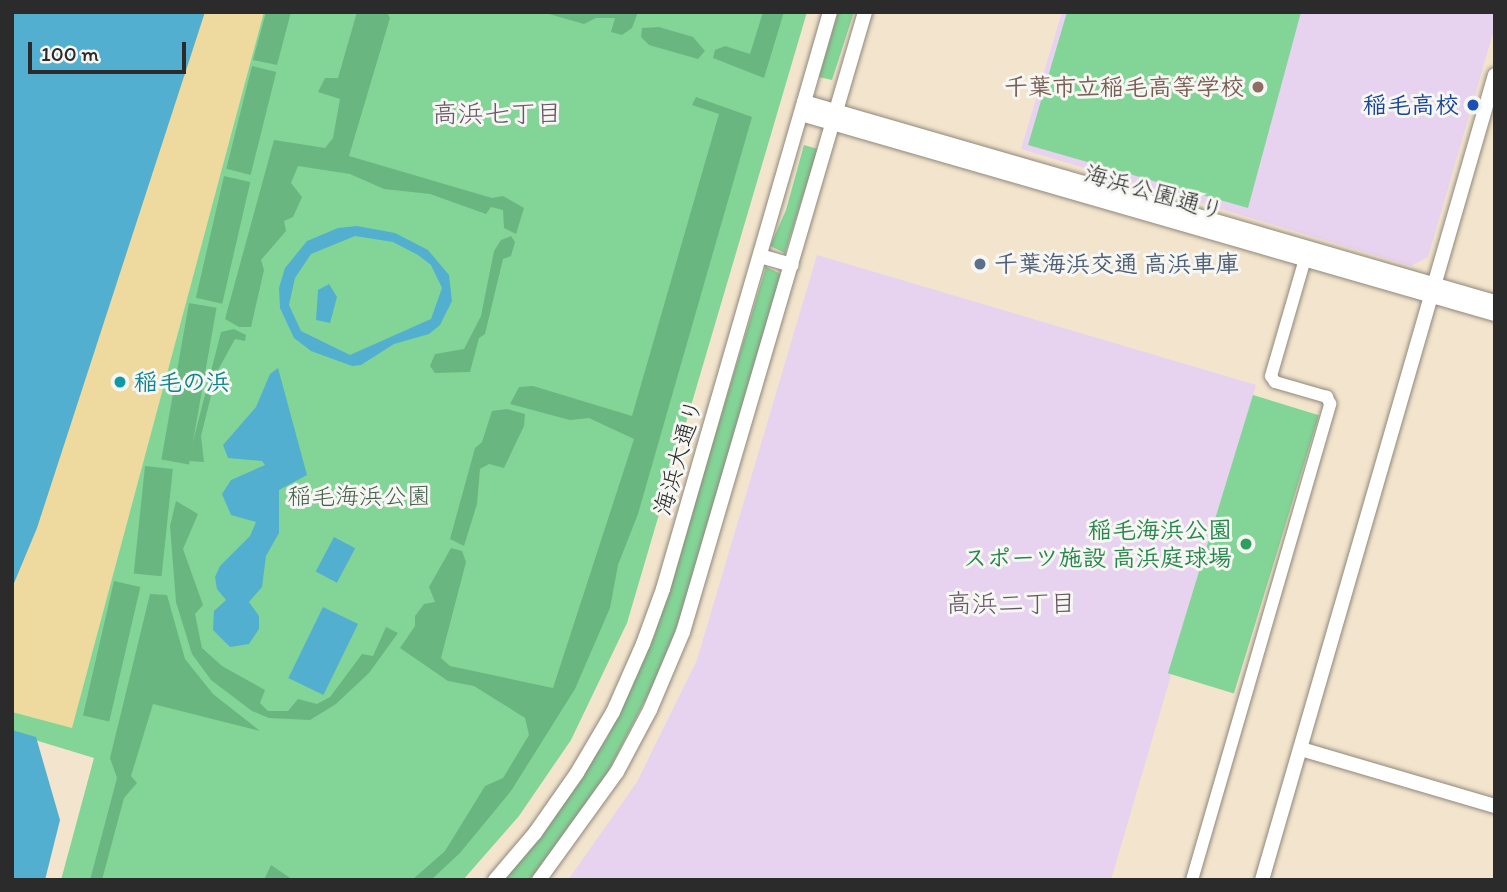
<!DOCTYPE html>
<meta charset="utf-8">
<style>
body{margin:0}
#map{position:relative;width:1507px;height:892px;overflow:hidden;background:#f3e4cd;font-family:Itim,"Klee One",sans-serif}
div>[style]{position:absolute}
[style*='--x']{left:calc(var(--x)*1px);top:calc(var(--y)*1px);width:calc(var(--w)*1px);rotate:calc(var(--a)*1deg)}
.built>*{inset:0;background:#e7d2ef}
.green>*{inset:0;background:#83d597;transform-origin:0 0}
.forest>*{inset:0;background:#6ab680;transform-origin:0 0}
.sand>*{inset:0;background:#eeda9e}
.water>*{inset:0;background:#52afd0;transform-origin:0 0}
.roads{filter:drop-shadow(0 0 2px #8f887c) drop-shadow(0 0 2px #8f887c)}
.minor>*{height:12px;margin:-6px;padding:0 6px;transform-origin:6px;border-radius:6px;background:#fff}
.tertiary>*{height:14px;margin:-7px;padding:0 7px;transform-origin:7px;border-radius:7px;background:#fff}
.dots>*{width:19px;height:19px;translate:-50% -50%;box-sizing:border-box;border:4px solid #f6f6f2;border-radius:50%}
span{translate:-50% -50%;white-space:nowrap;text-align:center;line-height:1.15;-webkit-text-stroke:6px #f6f6f2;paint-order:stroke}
.education-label{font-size:24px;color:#785e54;font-weight:700}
.right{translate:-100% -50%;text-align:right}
.transit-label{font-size:24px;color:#164399;font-weight:700}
.street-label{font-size:24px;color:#2b2b2b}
.service-label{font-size:24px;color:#4e5e75;font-weight:700}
.left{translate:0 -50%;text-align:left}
.culture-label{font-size:24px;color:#0d838f;font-weight:700}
.park-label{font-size:24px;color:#455e4b}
.leisure-label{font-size:24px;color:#27864d;font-weight:700}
.neighbourhood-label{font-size:26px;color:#665667}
.frame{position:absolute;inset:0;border:14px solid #2b2b2b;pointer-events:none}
.scale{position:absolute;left:28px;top:42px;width:158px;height:32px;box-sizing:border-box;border:4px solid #2b2b2b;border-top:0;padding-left:9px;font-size:21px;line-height:24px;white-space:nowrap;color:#2b2b2b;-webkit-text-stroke:5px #f6f6f2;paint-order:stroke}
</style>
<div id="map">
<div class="built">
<div style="clip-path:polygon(1062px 12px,1495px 12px,1495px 26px,1428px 257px,1411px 266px,1021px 149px)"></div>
<div style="clip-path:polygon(817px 255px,1256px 385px,1111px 880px,568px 880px,637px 782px,697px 660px)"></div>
</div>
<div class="green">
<div style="clip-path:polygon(204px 12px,807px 12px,627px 623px,571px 740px,519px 816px,463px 880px,61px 880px,94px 758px,12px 733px,12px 597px)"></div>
<div style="clip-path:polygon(838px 12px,854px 12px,832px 80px,819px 77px)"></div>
<div style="clip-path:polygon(1067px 12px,1301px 12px,1248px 208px,1028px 145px)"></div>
<div style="clip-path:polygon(804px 145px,818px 149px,785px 253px,770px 246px,786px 210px)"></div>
<div style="clip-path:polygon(766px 267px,781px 274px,692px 584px,662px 668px,606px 776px,544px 863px,529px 880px,504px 880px,542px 836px,607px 738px,655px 634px)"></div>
<div style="left:1253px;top:395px;width:69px;height:291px;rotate:17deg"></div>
</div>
<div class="forest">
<div style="clip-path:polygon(266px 12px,291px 12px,277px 65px,253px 60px)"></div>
<div style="clip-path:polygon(357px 12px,387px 12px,390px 18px,349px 156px,492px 198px,503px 196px,524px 208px,516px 234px,504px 228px,503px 210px,491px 207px,486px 214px,430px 194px,384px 189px,350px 174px,298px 166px,291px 183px,302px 197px,293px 217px,284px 221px,286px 231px,261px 260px,264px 270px,251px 327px,239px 327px,225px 319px,274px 140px,325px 148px,333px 138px,340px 99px,318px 92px,325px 78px,338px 78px)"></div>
<div style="clip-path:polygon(542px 12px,638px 12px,632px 28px,622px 35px,611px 32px,615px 18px,596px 18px,584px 24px)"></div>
<div style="clip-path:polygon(763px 12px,784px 12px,764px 78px,713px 58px,715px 50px,725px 46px,750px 54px)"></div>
<div style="clip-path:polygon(659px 27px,693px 37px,705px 51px,698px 59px,649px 45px,641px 37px,642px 28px)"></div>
<div style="left:252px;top:66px;width:25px;height:106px;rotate:14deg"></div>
<div style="clip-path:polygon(696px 97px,752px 117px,638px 514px,618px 565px,610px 608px,575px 689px,511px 791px,460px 853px,431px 880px,412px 880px,445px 851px,485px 786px,503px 778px,529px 735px,525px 718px,474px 686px,448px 681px,400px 648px,415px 626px,415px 616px,424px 604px,435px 602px,429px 587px,451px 548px,462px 551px,466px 562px,441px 658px,450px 666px,553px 688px,634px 439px,589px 418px,570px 420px,510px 404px,519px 387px,533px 386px,632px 416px,719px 114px,692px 105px)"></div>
<div style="left:224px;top:176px;width:27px;height:125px;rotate:13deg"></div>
<div style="clip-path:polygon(511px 236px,515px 242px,511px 256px,503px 259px,485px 334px,479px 338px,470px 372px,435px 373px,430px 366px,435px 354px,464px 349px,481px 316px,494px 251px,501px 240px)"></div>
<div style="left:189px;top:303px;width:28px;height:159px;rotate:10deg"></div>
<div style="clip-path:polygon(234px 329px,246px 335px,245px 341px,235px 339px,217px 372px,201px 436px,204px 462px,188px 461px,221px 332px)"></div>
<div style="clip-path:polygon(507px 409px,525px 414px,524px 426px,504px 468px,489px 464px,480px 469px,477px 504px,464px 546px,450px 539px,475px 448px,482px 442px,492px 411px)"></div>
<div style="left:145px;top:466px;width:28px;height:108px;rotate:6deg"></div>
<div style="clip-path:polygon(176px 501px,198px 514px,183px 549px,203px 605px,195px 614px,202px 648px,222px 666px,265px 690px,260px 703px,268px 711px,288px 711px,298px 699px,317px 704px,330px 697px,362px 654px,373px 656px,386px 627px,398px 633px,369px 673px,336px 704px,310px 720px,269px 718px,252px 711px,211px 680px,192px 654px,176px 602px,170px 526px)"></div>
<div style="left:114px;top:581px;width:27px;height:138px;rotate:13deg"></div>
<div style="clip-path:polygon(150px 594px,167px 595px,185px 659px,213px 694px,260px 731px,153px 704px,131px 776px,137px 783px,124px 798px,102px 880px,90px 880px,117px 778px,110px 758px)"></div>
<div style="clip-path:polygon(271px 865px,293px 880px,264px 880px)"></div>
</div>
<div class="sand">
<div style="clip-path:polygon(195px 12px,264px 12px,72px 728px,12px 712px,12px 560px)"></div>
</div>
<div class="water">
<div style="clip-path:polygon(12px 12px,205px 12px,37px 528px,12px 588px)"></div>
<div style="clip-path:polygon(evenodd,357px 226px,395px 233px,428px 250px,449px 275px,452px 301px,440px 325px,429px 334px,394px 344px,361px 365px,352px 366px,311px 351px,294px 338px,280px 308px,279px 288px,285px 268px,307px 241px,338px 228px,357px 226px,355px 236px,393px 242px,418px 255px,431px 265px,442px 288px,431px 319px,350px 355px,301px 331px,289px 305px,295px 278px,311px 254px,355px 236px)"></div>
<div style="clip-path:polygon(329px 284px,337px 297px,330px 323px,316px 320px,318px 290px)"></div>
<div style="clip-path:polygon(278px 368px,307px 475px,279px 490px,279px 533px,266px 556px,262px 587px,249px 602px,259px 616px,259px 629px,249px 644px,230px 647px,213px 630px,214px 611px,226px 600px,217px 589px,215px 577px,220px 566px,250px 536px,256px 522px,231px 515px,222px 494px,231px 480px,265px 465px,262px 461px,228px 458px,223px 445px,256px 407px,270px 374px)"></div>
<div style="left:334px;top:537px;width:24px;height:39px;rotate:28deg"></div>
<div style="left:323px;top:607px;width:39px;height:79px;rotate:26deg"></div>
<div style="clip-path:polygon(12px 730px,36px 737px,60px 820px,45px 880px,12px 880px)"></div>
</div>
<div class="roads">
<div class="minor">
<div style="--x:1192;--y:880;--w:496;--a:-73.8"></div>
<div style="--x:1330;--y:404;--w:8;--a:-113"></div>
<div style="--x:1327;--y:397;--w:54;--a:-163.9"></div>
<div style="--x:1275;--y:382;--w:7;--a:-124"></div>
<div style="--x:1271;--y:376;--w:122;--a:-73.8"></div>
</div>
<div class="tertiary">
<div style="--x:804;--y:102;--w:719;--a:16.14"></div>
<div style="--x:801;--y:114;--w:722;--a:16.08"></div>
<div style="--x:760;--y:256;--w:33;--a:16"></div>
<div style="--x:1301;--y:749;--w:202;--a:16.4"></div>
<div style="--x:495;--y:880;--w:62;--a:-49.6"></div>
<div style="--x:535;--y:833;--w:73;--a:-55"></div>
<div style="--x:577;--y:773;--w:71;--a:-59.5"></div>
<div style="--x:613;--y:712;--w:74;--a:-66.2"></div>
<div style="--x:643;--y:644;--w:59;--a:-70"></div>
<div style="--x:663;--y:589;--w:601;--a:-73.86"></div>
<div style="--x:539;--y:880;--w:133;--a:-54.2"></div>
<div style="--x:617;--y:772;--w:70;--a:-62"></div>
<div style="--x:650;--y:710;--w:85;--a:-67.1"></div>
<div style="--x:683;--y:632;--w:646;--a:-73.64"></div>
<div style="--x:1262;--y:880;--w:838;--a:-73.86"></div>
</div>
</div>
<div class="dots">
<div style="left:1258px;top:87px;background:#8d6e63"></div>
<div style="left:1473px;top:105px;background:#1a4fb4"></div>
<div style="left:980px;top:264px;background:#5c6f8a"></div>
<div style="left:120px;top:382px;background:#0f9aa8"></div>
<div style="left:1246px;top:544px;background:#2e9e5b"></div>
</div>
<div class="education-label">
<span class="right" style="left:1244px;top:87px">千葉市立稲毛高等学校</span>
</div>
<div class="transit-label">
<span class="right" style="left:1459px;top:105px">稲毛高校</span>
</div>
<div class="street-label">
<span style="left:1154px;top:192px;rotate:16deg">海浜公園通り</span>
<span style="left:678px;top:457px;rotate:-74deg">海浜大通り</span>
</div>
<div class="service-label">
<span class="left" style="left:994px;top:264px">千葉海浜交通 高浜車庫</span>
</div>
<div class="culture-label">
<span class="left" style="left:134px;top:382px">稲毛の浜</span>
</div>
<div class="park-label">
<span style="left:359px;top:496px">稲毛海浜公園</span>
</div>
<div class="leisure-label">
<span class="right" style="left:1232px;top:544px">稲毛海浜公園<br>スポーツ施設 高浜庭球場</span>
</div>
<div class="neighbourhood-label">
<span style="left:497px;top:114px">高浜七丁目</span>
<span style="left:1011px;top:604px">高浜二丁目</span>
</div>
<div class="frame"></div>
<div class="scale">100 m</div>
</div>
